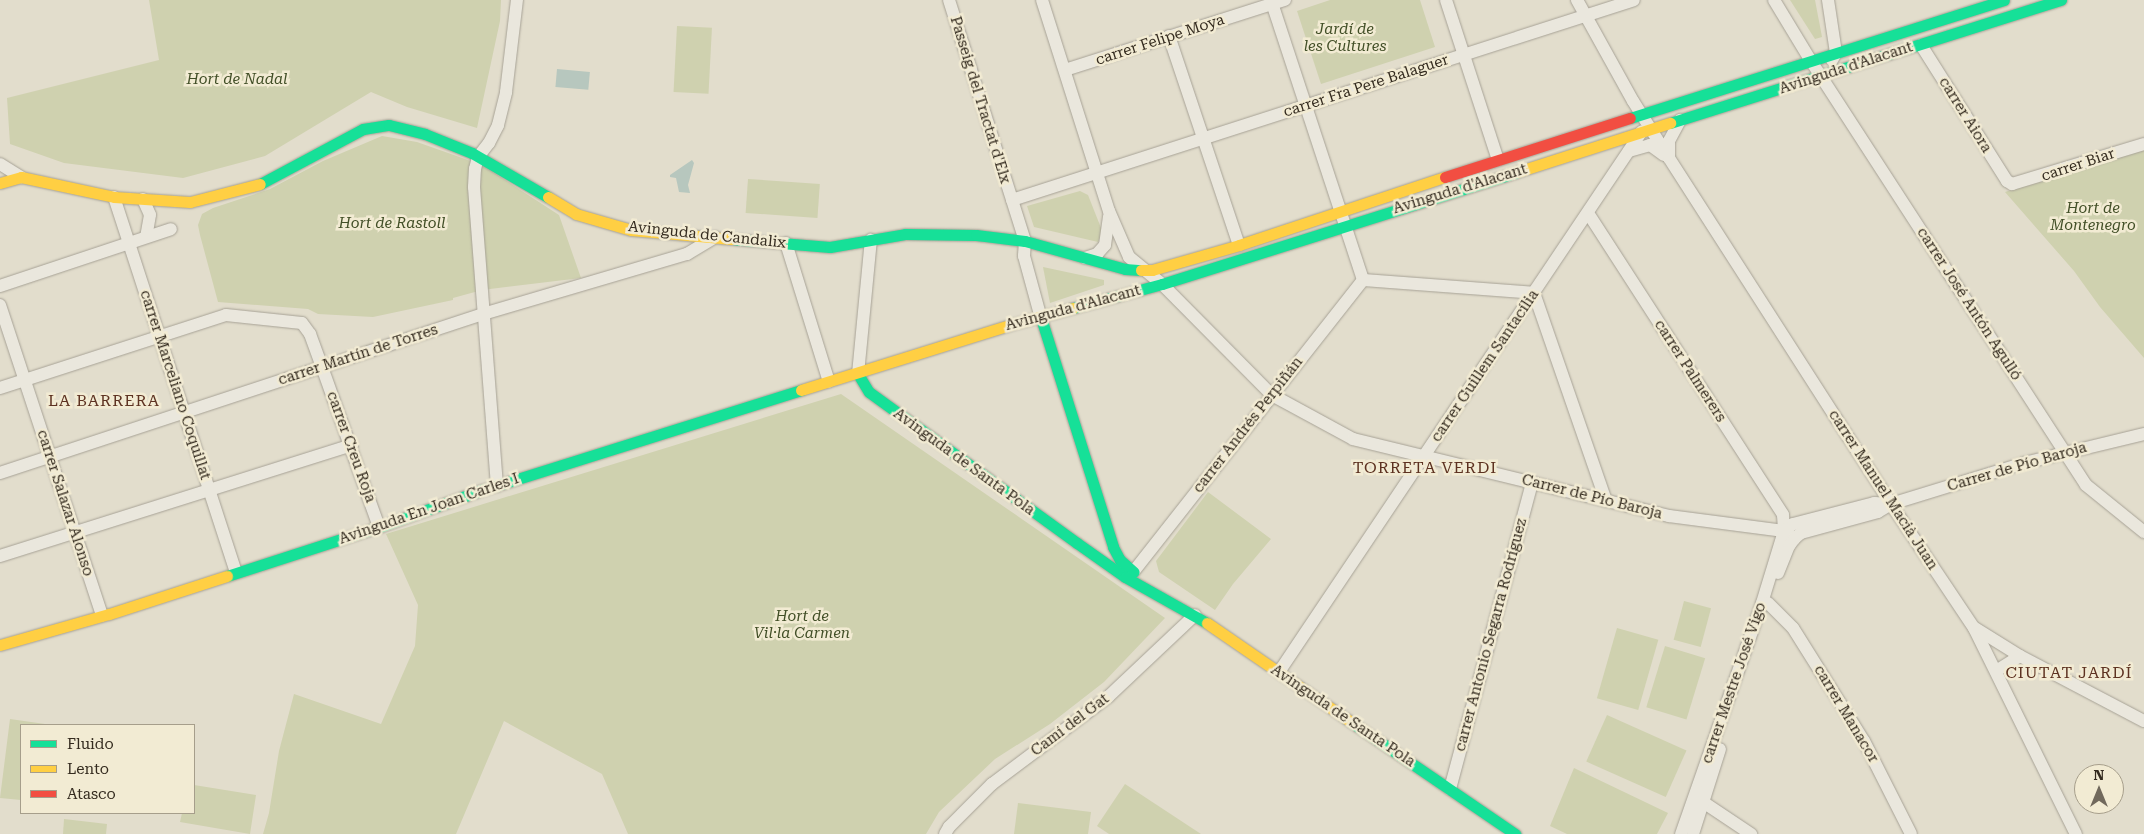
<!DOCTYPE html>
<meta charset="utf-8">
<style>
body{margin:0}
#map{position:relative;width:2144px;height:834px;overflow:hidden;background:#e2ddcc;font-family:"Roboto Serif",serif}
div>[style]{position:absolute}
[style*='--x']{left:calc(var(--x)*1px);top:calc(var(--y)*1px);width:calc(var(--w)*1px);rotate:calc(var(--a)*1deg)}
.green>*{inset:0;background:#cfd1af;transform-origin:0 0}
.water>*{inset:0;background:#b7c7be;transform-origin:0 0}
.roads{filter:drop-shadow(0 0 1px #a7a296) drop-shadow(0 0 1px #a7a296)}
.street>*{height:12px;margin:-6px;padding:0 6px;transform-origin:6px;border-radius:6px;background:#eae7dd}
.fast>*{height:11px;margin:-5.5px;padding:0 5.5px;transform-origin:5.5px;border-radius:5.5px;background:#16e098}
.slow>*{height:11px;margin:-5.5px;padding:0 5.5px;transform-origin:5.5px;border-radius:5.5px;background:#ffcf43}
.jam>*{height:11px;margin:-5.5px;padding:0 5.5px;transform-origin:5.5px;border-radius:5.5px;background:#f24e42}
span{translate:-50% -50%;white-space:nowrap;text-align:center;line-height:1.15;-webkit-text-stroke:5px #f2ebd3;paint-order:stroke}
.park-label{font-size:15px;color:#424f27;font-style:italic}
.street-label{font-size:15px;color:#342b1f}
.neighbourhood-label{font-size:16px;color:#5d3221;letter-spacing:1px}
.legend{position:absolute;left:20px;top:724px;width:175px;height:90px;box-sizing:border-box;background:#f2ebd3;border:1px solid #a69e8b;margin:0;padding:6px 9px;list-style:none;font-size:15px;color:#342b1f}
.legend li{display:flex;align-items:center;gap:10px;height:25px}
.legend b{width:25px;border:1px solid #a69e8b}
.north{position:absolute;left:2074px;top:764px;width:50px;height:50px;box-sizing:border-box;background:#f2ebd3;border:1px solid #a69e8b;border-radius:50%;rotate:0deg;font-size:14px;font-weight:700;line-height:20px;text-align:center;color:#342b1f}
.north::after{content:'';display:block;margin:auto;width:18px;height:22px;background:#71695c;clip-path:polygon(50% 0,100% 100%,50% 72%,0 100%)}
</style>
<div id="map">
<div class="green">
<div style="clip-path:polygon(149px 0,501px 0,500px 21px,477px 128px,407px 107px,371px 92px,265px 156px,183px 178px,64px 163px,10px 144px,7px 98px,159px 60px)"></div>
<div style="clip-path:polygon(1330px 0,1420px 0,1435px 47px,1321px 84px,1297px 11px)"></div>
<div style="clip-path:polygon(1790px 0,1815px 0,1822px 37px,1815px 39px)"></div>
<div style="left:677px;top:26px;width:35px;height:66px;rotate:3deg"></div>
<div style="clip-path:polygon(382px 136px,417px 142px,482px 165px,559px 215px,581px 278px,482px 290px,453px 298px,453px 300px,373px 317px,318px 314px,308px 309px,218px 302px,200px 235px,198px 225px,202px 214px,213px 208px,270px 189px,323px 161px)"></div>
<div style="clip-path:polygon(2144px 147px,2144px 358px,2100px 307px,2074px 271px,2005px 192px)"></div>
<div style="left:748px;top:179px;width:72px;height:34px;rotate:4deg"></div>
<div style="clip-path:polygon(1080px 191px,1088px 195px,1103px 233px,1098px 242px,1034px 227px,1027px 206px)"></div>
<div style="clip-path:polygon(1043px 267px,1104px 280px,1104px 285px,1050px 303px)"></div>
<div style="clip-path:polygon(841px 394px,1165px 618px,1104px 682px,1050px 724px,995px 759px,939px 812px,926px 834px,628px 834px,602px 774px,504px 721px,456px 834px,263px 834px,269px 813px,279px 751px,294px 694px,381px 724px,415px 646px,418px 605px,386px 534px)"></div>
<div style="clip-path:polygon(1208px 492px,1271px 539px,1233px 584px,1215px 610px,1159px 572px,1156px 561px)"></div>
<div style="left:1684px;top:601px;width:28px;height:40px;rotate:15deg"></div>
<div style="left:1617px;top:628px;width:43px;height:73px;rotate:16deg"></div>
<div style="left:1665px;top:646px;width:42px;height:64px;rotate:17deg"></div>
<div style="left:1607px;top:715px;width:87px;height:51px;rotate:24deg"></div>
<div style="clip-path:polygon(10px 719px,52px 725px,21px 725px,21px 800px,0 798px)"></div>
<div style="clip-path:polygon(1574px 768px,1668px 813px,1657px 834px,1567px 834px,1550px 826px)"></div>
<div style="clip-path:polygon(1125px 784px,1201px 834px,1109px 834px,1097px 826px)"></div>
<div style="clip-path:polygon(194px 785px,256px 795px,250px 834px,180px 822px,182px 813px,194px 813px)"></div>
<div style="clip-path:polygon(1018px 803px,1091px 812px,1088px 834px,1014px 834px)"></div>
<div style="clip-path:polygon(64px 819px,107px 824px,106px 834px,63px 834px)"></div>
</div>
<div class="water">
<div style="left:557px;top:69px;width:33px;height:18px;rotate:5deg"></div>
<div style="clip-path:polygon(692px 160px,694px 163px,688px 185px,690px 193px,679px 192px,676px 178px,670px 177px,670px 175px)"></div>
</div>
<div class="roads">
<div class="street">
<div style="--x:949;--y:0;--w:253;--a:72.5"></div>
<div style="--x:1025;--y:241;--w:15;--a:94"></div>
<div style="--x:1024;--y:256;--w:64;--a:74.7"></div>
<div style="--x:1042;--y:0;--w:221;--a:72.4"></div>
<div style="--x:1109;--y:211;--w:50;--a:66.5"></div>
<div style="--x:1129;--y:257;--w:43;--a:39.3"></div>
<div style="--x:1162;--y:284;--w:156;--a:45.3"></div>
<div style="--x:1272;--y:395;--w:92;--a:28.5"></div>
<div style="--x:1353;--y:439;--w:325;--a:13.7"></div>
<div style="--x:1669;--y:516;--w:116;--a:7.4"></div>
<div style="--x:1784;--y:531;--w:13;--a:39"></div>
<div style="--x:1271;--y:0;--w:295;--a:71.8"></div>
<div style="--x:1363;--y:280;--w:171;--a:4.3"></div>
<div style="--x:1534;--y:293;--w:220;--a:70.9"></div>
<div style="--x:1446;--y:0;--w:168;--a:72"></div>
<div style="--x:1577;--y:0;--w:115;--a:61"></div>
<div style="--x:1633;--y:101;--w:67;--a:57.7"></div>
<div style="--x:1669;--y:158;--w:411;--a:57.3"></div>
<div style="--x:1891;--y:504;--w:149;--a:56.2"></div>
<div style="--x:1974;--y:628;--w:230;--a:63.7"></div>
<div style="--x:1774;--y:0;--w:71;--a:58.8"></div>
<div style="--x:1811;--y:61;--w:505;--a:57.03"></div>
<div style="--x:2086;--y:485;--w:75;--a:39"></div>
<div style="--x:1828;--y:0;--w:54;--a:81.4"></div>
<div style="--x:1836;--y:53;--w:8;--a:120"></div>
<div style="--x:1169;--y:36;--w:220;--a:71.5"></div>
<div style="--x:1921;--y:45;--w:161;--a:57.7"></div>
<div style="--x:2007;--y:181;--w:6;--a:31"></div>
<div style="--x:2012;--y:184;--w:138;--a:-16.9"></div>
<div style="--x:1065;--y:70;--w:231;--a:-17.7"></div>
<div style="--x:1629;--y:151;--w:22;--a:-16"></div>
<div style="--x:1650;--y:145;--w:17;--a:36"></div>
<div style="--x:1669;--y:158;--w:17;--a:-90"></div>
<div style="--x:1669;--y:141;--w:24;--a:-62"></div>
<div style="--x:0;--y:164;--w:25;--a:32"></div>
<div style="--x:114;--y:197;--w:394;--a:72"></div>
<div style="--x:143;--y:199;--w:17;--a:66"></div>
<div style="--x:150;--y:215;--w:22;--a:100"></div>
<div style="--x:1012;--y:200;--w:653;--a:-17.82"></div>
<div style="--x:1588;--y:213;--w:359;--a:57.1"></div>
<div style="--x:1783;--y:515;--w:16;--a:86"></div>
<div style="--x:1784;--y:531;--w:75;--a:107"></div>
<div style="--x:1762;--y:603;--w:245;--a:109.3"></div>
<div style="--x:786;--y:243;--w:145;--a:72.8"></div>
<div style="--x:1085;--y:258;--w:13;--a:-18"></div>
<div style="--x:1097;--y:254;--w:12;--a:-48"></div>
<div style="--x:1105;--y:245;--w:29;--a:-82"></div>
<div style="--x:0;--y:286;--w:180;--a:-18.4"></div>
<div style="--x:0;--y:305;--w:327;--a:71.8"></div>
<div style="--x:858;--y:374;--w:135;--a:-84.5"></div>
<div style="--x:0;--y:388;--w:237;--a:-17.9"></div>
<div style="--x:226;--y:315;--w:76;--a:6"></div>
<div style="--x:302;--y:323;--w:14;--a:54"></div>
<div style="--x:310;--y:334;--w:35;--a:70"></div>
<div style="--x:322;--y:367;--w:170;--a:70.4"></div>
<div style="--x:0;--y:473;--w:508;--a:-18.22"></div>
<div style="--x:483;--y:314;--w:213;--a:-16.4"></div>
<div style="--x:687;--y:254;--w:33;--a:-31"></div>
<div style="--x:497;--y:486;--w:300;--a:-94.4"></div>
<div style="--x:474;--y:187;--w:18;--a:-87"></div>
<div style="--x:475;--y:169;--w:12;--a:-76"></div>
<div style="--x:478;--y:157;--w:18;--a:-52"></div>
<div style="--x:489;--y:143;--w:20;--a:-63"></div>
<div style="--x:498;--y:125;--w:34;--a:-76"></div>
<div style="--x:506;--y:92;--w:93;--a:-83.2"></div>
<div style="--x:1784;--y:531;--w:11;--a:-38"></div>
<div style="--x:1793;--y:524;--w:84;--a:-14.5"></div>
<div style="--x:1874;--y:503;--w:17;--a:3"></div>
<div style="--x:0;--y:556;--w:369;--a:-17.5"></div>
<div style="--x:1134;--y:571;--w:370;--a:-51.8"></div>
<div style="--x:1778;--y:573;--w:29;--a:-68"></div>
<div style="--x:1789;--y:546;--w:9;--a:-54"></div>
<div style="--x:1794;--y:539;--w:9;--a:-41"></div>
<div style="--x:1801;--y:533;--w:80;--a:-15.3"></div>
<div style="--x:1878;--y:512;--w:15;--a:-32"></div>
<div style="--x:1891;--y:504;--w:139;--a:-17.1"></div>
<div style="--x:2024;--y:463;--w:123;--a:-13.6"></div>
<div style="--x:1768;--y:603;--w:35;--a:45"></div>
<div style="--x:1793;--y:628;--w:133;--a:57.9"></div>
<div style="--x:1864;--y:741;--w:104;--a:63.2"></div>
<div style="--x:1975;--y:628;--w:53;--a:31.9"></div>
<div style="--x:2020;--y:656;--w:140;--a:27.7"></div>
<div style="--x:1996;--y:671;--w:28;--a:-32"></div>
<div style="--x:1279;--y:672;--w:651;--a:-56.14"></div>
<div style="--x:1450;--y:789;--w:318;--a:-75"></div>
<div style="--x:1703;--y:802;--w:58;--a:33.7"></div>
<div style="--x:945;--y:834;--w:8;--a:-60"></div>
<div style="--x:949;--y:827;--w:61;--a:-45"></div>
<div style="--x:992;--y:784;--w:146;--a:-36.9"></div>
<div style="--x:1109;--y:696;--w:118;--a:-43.3"></div>
<div style="--x:1693;--y:834;--w:89;--a:-72.4"></div>
</div>
<div class="fast">
<div style="--x:1630;--y:118;--w:392;--a:-17.5"></div>
<div style="--x:1670;--y:123;--w:410;--a:-17.5"></div>
<div style="--x:260;--y:184;--w:117;--a:-28.1"></div>
<div style="--x:363;--y:129;--w:26;--a:-9"></div>
<div style="--x:389;--y:125;--w:37;--a:14"></div>
<div style="--x:425;--y:134;--w:51;--a:22"></div>
<div style="--x:472;--y:153;--w:88;--a:30.1"></div>
<div style="--x:732;--y:239;--w:98;--a:4.7"></div>
<div style="--x:830;--y:247;--w:76;--a:-9.8"></div>
<div style="--x:905;--y:234;--w:71;--a:0.8"></div>
<div style="--x:976;--y:235;--w:49;--a:7"></div>
<div style="--x:1025;--y:241;--w:104;--a:15.6"></div>
<div style="--x:1125;--y:269;--w:16;--a:4"></div>
<div style="--x:1073;--y:308;--w:92;--a:-15.1"></div>
<div style="--x:1162;--y:284;--w:372;--a:-17.5"></div>
<div style="--x:1041;--y:318;--w:240;--a:72.5"></div>
<div style="--x:1113;--y:547;--w:15;--a:62"></div>
<div style="--x:1120;--y:560;--w:18;--a:41"></div>
<div style="--x:858;--y:374;--w:21;--a:59"></div>
<div style="--x:869;--y:392;--w:257;--a:36"></div>
<div style="--x:1077;--y:543;--w:59;--a:35.3"></div>
<div style="--x:1125;--y:577;--w:94;--a:29.3"></div>
<div style="--x:227;--y:576;--w:160;--a:-17.9"></div>
<div style="--x:379;--y:527;--w:109;--a:-19.8"></div>
<div style="--x:482;--y:490;--w:334;--a:-17.4"></div>
<div style="--x:1351;--y:722;--w:199;--a:34.3"></div>
</div>
<div class="slow">
<div style="--x:1517;--y:172;--w:161;--a:-17.8"></div>
<div style="--x:0;--y:183;--w:22;--a:-16"></div>
<div style="--x:21;--y:177;--w:95;--a:12.1"></div>
<div style="--x:114;--y:197;--w:76;--a:3.8"></div>
<div style="--x:190;--y:202;--w:72;--a:-14.4"></div>
<div style="--x:548;--y:197;--w:33;--a:31"></div>
<div style="--x:576;--y:214;--w:57;--a:16.2"></div>
<div style="--x:631;--y:230;--w:101;--a:5.1"></div>
<div style="--x:1141;--y:270;--w:11;--a:0"></div>
<div style="--x:1152;--y:270;--w:91;--a:-16"></div>
<div style="--x:1239;--y:245;--w:217;--a:-18.3"></div>
<div style="--x:801;--y:390;--w:222;--a:-17.3"></div>
<div style="--x:1013;--y:324;--w:62;--a:-14.9"></div>
<div style="--x:1207;--y:623;--w:175;--a:34.5"></div>
<div style="--x:0;--y:645;--w:113;--a:-15.9"></div>
<div style="--x:109;--y:614;--w:124;--a:-17.9"></div>
</div>
<div class="jam">
<div style="--x:1445;--y:177;--w:194;--a:-17.7"></div>
</div>
</div>
<div class="park-label">
<span style="left:1345px;top:38px">Jardí de<br>les Cultures</span>
<span style="left:237px;top:80px">Hort de Nadal</span>
<span style="left:2093px;top:217px">Hort de<br>Montenegro</span>
<span style="left:392px;top:224px">Hort de Rastoll</span>
<span style="left:802px;top:625px">Hort de<br>Vil·la Carmen</span>
</div>
<div class="street-label">
<span style="left:1160px;top:40px;rotate:-18deg">carrer Felipe Moya</span>
<span style="left:1846px;top:68px;rotate:-18deg">Avinguda d'Alacant</span>
<span style="left:1366px;top:86px;rotate:-18deg">carrer Fra Pere Balaguer</span>
<span style="left:980px;top:100px;rotate:73deg">Passeig del Tractat d'Elx</span>
<span style="left:1965px;top:115px;rotate:58deg">carrer Aiora</span>
<span style="left:2078px;top:165px;rotate:-18deg">carrer Biar</span>
<span style="left:1460px;top:189px;rotate:-17deg">Avinguda d'Alacant</span>
<span style="left:707px;top:235px;rotate:6deg">Avinguda de Candalix</span>
<span style="left:1969px;top:304px;rotate:57deg">carrer José Antón Agulló</span>
<span style="left:1073px;top:308px;rotate:-15deg">Avinguda d'Alacant</span>
<span style="left:358px;top:355px;rotate:-18deg">carrer Martín de Torres</span>
<span style="left:1485px;top:366px;rotate:-56deg">carrer Guillem Santacília</span>
<span style="left:1690px;top:371px;rotate:57deg">carrer Palmerers</span>
<span style="left:175px;top:385px;rotate:72deg">carrer Marceliano Coquillat</span>
<span style="left:1248px;top:425px;rotate:-52deg">carrer Andrés Perpiñán</span>
<span style="left:351px;top:447px;rotate:70deg">carrer Creu Roja</span>
<span style="left:964px;top:462px;rotate:36deg">Avinguda de Santa Pola</span>
<span style="left:2017px;top:467px;rotate:-16deg">Carrer de Pío Baroja</span>
<span style="left:1883px;top:490px;rotate:57deg">carrer Manuel Macià Juan</span>
<span style="left:1592px;top:497px;rotate:14deg">Carrer de Pío Baroja</span>
<span style="left:65px;top:503px;rotate:72deg">carrer Salazar Alonso</span>
<span style="left:429px;top:509px;rotate:-19deg">Avinguda En Joan Carles I</span>
<span style="left:1491px;top:635px;rotate:-75deg">carrer Antonio Segarra Rodríguez</span>
<span style="left:1734px;top:683px;rotate:-71deg">carrer Mestre José Vigo</span>
<span style="left:1846px;top:714px;rotate:59deg">carrer Manacor</span>
<span style="left:1343px;top:716px;rotate:34deg">Avinguda de Santa Pola</span>
<span style="left:1070px;top:725px;rotate:-37deg">Camí del Gat</span>
</div>
<div class="neighbourhood-label">
<span style="left:104px;top:401px">LA BARRERA</span>
<span style="left:1425px;top:468px">TORRETA VERDI</span>
<span style="left:2069px;top:673px">CIUTAT JARDÍ</span>
</div>
<ul class="legend">
<li><b style="height:6px;background:#16e098"></b>Fluido</li>
<li><b style="height:6px;background:#ffcf43"></b>Lento</li>
<li><b style="height:6px;background:#f24e42"></b>Atasco</li>
</ul>
<div class="north">N</div>
</div>
